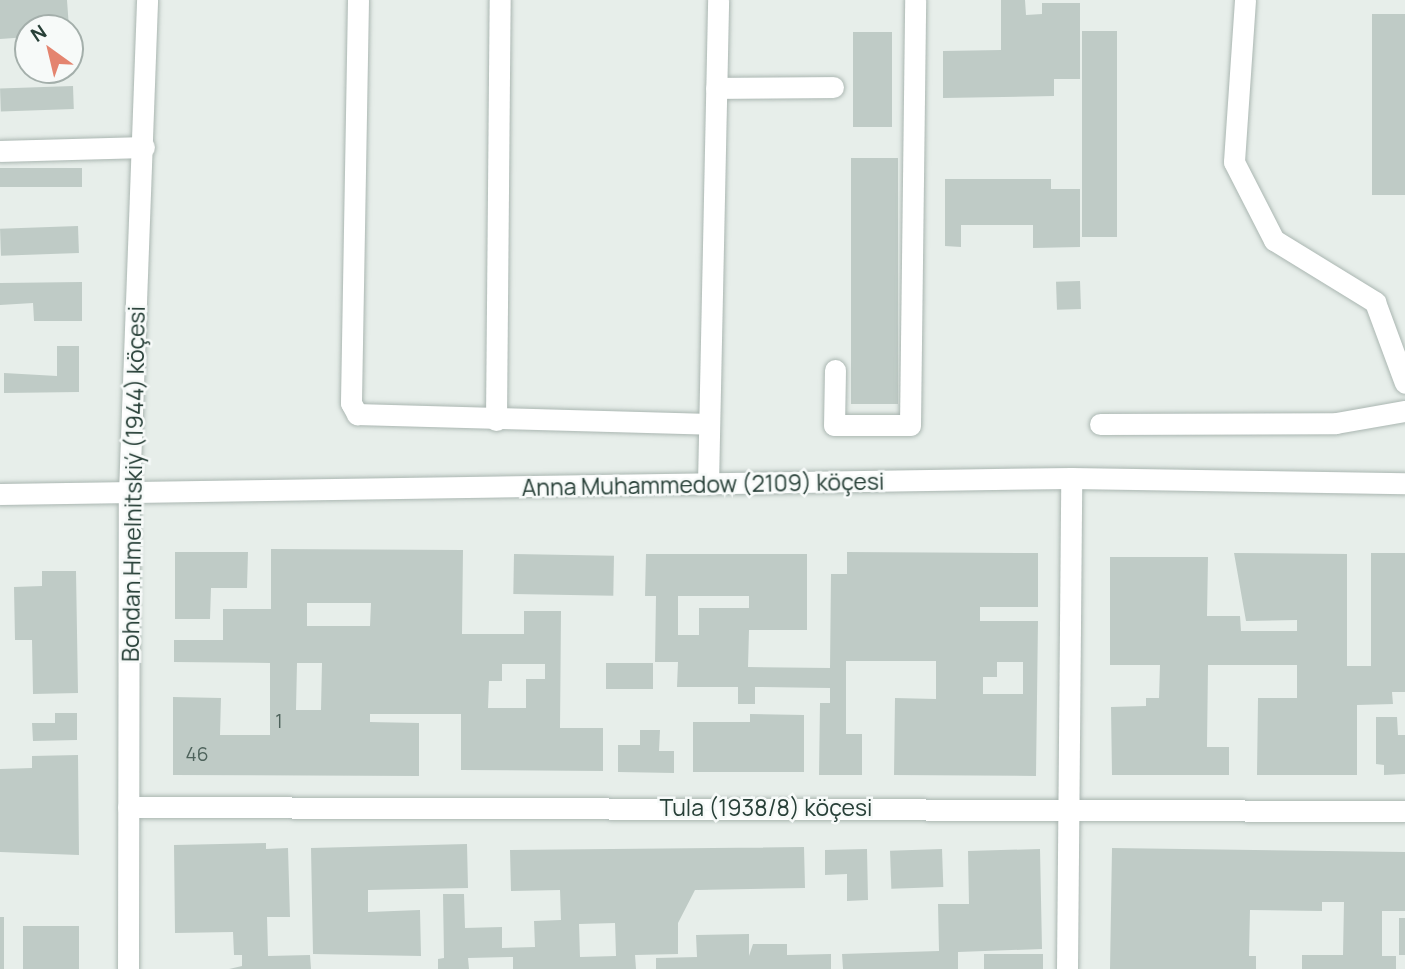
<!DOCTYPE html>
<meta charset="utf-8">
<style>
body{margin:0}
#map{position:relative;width:1405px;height:969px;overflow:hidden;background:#e7eeea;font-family:Manrope,sans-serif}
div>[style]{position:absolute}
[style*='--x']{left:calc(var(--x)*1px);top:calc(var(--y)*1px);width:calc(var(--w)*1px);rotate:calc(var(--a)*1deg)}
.building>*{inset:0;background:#bfcbc6;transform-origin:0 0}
.roads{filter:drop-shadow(0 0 2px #aab6b1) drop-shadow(0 0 2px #aab6b1)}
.minor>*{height:21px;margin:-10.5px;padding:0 10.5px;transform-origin:10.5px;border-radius:10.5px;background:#fff}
span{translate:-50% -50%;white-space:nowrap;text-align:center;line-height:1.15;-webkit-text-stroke:5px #f7faf9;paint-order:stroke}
.number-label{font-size:19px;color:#4d625b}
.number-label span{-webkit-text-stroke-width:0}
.street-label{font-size:23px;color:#273f37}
.north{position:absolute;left:14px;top:14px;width:70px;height:70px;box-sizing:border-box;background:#f7faf9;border:2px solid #a4afab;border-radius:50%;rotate:326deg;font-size:19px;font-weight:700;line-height:28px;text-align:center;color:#273f37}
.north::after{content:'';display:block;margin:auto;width:24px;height:32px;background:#e4846f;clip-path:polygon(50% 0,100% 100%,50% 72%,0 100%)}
</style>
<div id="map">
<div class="building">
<div style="clip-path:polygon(0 0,67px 0,69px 28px,28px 28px,28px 37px,0 39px)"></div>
<div style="clip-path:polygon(1001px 0,1025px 0,1026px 15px,1042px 14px,1042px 3px,1080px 3px,1080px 79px,1054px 79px,1054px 96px,943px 98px,943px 51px,1001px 50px)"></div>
<div style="left:1372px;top:14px;width:33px;height:181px"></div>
<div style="left:1082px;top:31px;width:35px;height:206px"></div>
<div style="left:892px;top:32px;width:95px;height:39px;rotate:90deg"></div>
<div style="left:73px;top:86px;width:23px;height:73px;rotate:88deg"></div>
<div style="left:851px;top:158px;width:47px;height:246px"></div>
<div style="left:82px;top:168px;width:19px;height:82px;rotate:90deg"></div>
<div style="clip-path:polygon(945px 179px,1051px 179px,1051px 189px,1080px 189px,1080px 247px,1033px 248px,1033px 225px,961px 225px,961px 247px,945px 246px)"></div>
<div style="left:78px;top:226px;width:27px;height:78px;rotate:88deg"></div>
<div style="left:1080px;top:281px;width:28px;height:24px;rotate:88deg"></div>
<div style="clip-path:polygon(82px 282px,82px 321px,34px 321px,33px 303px,0 305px,0 283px)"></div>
<div style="clip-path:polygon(57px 346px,79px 346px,79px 392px,4px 393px,4px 373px,57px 376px)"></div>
<div style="clip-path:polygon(evenodd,271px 549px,463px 550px,462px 634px,524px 634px,524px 611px,561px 611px,560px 728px,603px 728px,603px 771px,461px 770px,461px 714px,370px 714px,370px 722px,419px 723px,419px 776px,173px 775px,173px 697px,221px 698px,220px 735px,270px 735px,270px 663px,174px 662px,174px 640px,223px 640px,223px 609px,271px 609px,271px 549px,307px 603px,371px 603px,370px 626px,307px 626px,307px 603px,271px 549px,297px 663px,322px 663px,321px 710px,296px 710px,297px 663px,271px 549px,502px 664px,545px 664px,545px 679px,526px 679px,526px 708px,488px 708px,489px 681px,502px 681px,502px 664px)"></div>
<div style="clip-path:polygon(175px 552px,248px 552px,247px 588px,211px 588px,210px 619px,175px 619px)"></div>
<div style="clip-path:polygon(evenodd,847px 552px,1038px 553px,1038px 607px,980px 607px,980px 621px,1038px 621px,1036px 776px,894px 775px,895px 698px,936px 699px,936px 661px,846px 661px,846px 734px,862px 734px,862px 775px,819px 775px,820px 703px,830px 703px,830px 688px,755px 687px,755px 704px,738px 704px,738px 687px,677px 687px,678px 662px,655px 662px,656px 596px,645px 596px,646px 554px,807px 554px,807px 630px,749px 630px,748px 667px,830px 668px,831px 574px,847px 574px,847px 552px,678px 596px,749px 596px,749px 608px,699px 608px,699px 635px,678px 635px,678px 596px,847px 552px,997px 662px,1023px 662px,1023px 694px,983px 694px,983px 677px,997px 677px,997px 662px)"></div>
<div style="clip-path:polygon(1234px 553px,1347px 554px,1347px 666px,1371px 666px,1371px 553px,1405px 553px,1405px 692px,1392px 692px,1393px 704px,1357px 705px,1357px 775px,1257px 775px,1258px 698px,1297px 698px,1297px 665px,1208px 665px,1207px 747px,1229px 747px,1229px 775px,1112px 775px,1111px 707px,1146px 706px,1146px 698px,1159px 698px,1160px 665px,1110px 665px,1110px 557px,1208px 557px,1207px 616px,1240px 616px,1241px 631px,1297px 631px,1297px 620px,1246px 621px)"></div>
<div style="left:514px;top:554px;width:100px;height:40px;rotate:1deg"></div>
<div style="clip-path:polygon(42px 571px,76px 571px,78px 693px,33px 694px,32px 640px,15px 640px,14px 587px,42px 586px)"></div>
<div style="left:606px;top:663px;width:47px;height:26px"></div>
<div style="clip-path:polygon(55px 713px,77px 713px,77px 740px,33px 741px,32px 723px,55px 723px)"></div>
<div style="clip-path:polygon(750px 714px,804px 715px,804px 772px,693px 772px,693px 722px,750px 722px)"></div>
<div style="clip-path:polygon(1376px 717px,1397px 717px,1398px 735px,1405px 735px,1405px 774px,1384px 775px,1384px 765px,1376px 764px)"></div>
<div style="clip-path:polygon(640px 730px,660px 730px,659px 751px,674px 751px,674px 773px,618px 772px,618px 745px,640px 745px)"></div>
<div style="clip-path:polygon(78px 755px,79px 855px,0 852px,0 769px,32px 768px,32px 756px)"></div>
<div style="clip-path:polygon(266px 843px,266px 849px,288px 848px,290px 917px,267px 917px,268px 956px,310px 955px,311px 969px,229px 969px,242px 966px,242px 955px,234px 955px,233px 932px,175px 933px,174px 845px)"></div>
<div style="clip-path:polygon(467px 844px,468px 888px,368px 890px,368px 912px,420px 910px,421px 956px,313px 954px,311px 848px)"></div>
<div style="clip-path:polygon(evenodd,804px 847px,805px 888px,695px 890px,678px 923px,678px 954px,635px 955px,636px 969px,513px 969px,513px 957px,468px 958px,469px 969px,438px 969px,438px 959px,444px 958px,443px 894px,464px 894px,465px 928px,502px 927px,502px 948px,535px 947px,534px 921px,561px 920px,560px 890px,511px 891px,510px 850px,804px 847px,615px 923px,616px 956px,580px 957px,579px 924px,615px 923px)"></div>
<div style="clip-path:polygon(1112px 848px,1405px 852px,1405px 911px,1382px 911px,1382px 956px,1396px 956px,1396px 969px,1302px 969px,1302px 955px,1343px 955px,1344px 902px,1322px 902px,1322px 911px,1250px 910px,1249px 956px,1256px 956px,1256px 969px,1110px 969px)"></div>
<div style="clip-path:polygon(867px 849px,868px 900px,847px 901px,847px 874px,825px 875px,825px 850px)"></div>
<div style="left:942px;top:849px;width:38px;height:52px;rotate:88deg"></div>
<div style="clip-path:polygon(1040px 849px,1042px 949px,958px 952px,958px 969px,843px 969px,842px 954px,939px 951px,938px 904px,969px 904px,968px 851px)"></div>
<div style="left:0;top:917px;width:4px;height:52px"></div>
<div style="left:1399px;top:918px;width:6px;height:37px"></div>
<div style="left:79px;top:926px;width:43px;height:56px;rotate:90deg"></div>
<div style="clip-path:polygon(749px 934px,749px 956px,753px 944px,787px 944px,787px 955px,831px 954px,831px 969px,656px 969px,656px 958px,697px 957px,696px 935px)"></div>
<div style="left:1043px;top:954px;width:15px;height:59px;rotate:90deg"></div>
</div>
<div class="roads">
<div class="minor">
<div style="--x:358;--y:0;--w:403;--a:91"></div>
<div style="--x:351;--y:403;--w:13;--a:61"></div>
<div style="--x:357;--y:414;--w:352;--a:1.6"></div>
<div style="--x:1245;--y:0;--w:162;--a:93.9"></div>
<div style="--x:1234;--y:162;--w:88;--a:62.9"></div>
<div style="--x:1274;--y:240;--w:119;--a:31.5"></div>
<div style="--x:1375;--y:302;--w:86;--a:69.7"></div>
<div style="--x:716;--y:88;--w:117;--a:-0.5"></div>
<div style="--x:0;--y:151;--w:144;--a:-1.6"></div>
<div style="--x:835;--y:370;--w:55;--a:91"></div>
<div style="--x:834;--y:425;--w:76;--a:0"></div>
<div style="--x:910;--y:425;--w:425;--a:-89.3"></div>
<div style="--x:496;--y:420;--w:420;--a:-89.5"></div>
<div style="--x:1100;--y:424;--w:236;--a:-0.2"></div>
<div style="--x:1336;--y:423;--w:70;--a:-9.9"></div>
<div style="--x:708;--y:484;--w:484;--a:-88.8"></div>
<div style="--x:0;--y:494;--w:1071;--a:-0.86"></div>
<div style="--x:1071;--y:478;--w:334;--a:0.9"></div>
<div style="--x:128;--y:807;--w:1277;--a:0.18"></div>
<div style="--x:128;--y:969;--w:476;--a:-89.9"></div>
<div style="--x:129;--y:493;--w:493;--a:-87.9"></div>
<div style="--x:1067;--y:969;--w:491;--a:-89.5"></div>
</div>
</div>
<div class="number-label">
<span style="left:279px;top:722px">1</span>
<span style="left:197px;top:755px">46</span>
</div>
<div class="street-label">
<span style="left:133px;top:484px;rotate:-89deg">Bohdan Hmelnitskiý (1944) köçesi</span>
<span style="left:703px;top:484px;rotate:-1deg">Anna Muhammedow (2109) köçesi</span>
<span style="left:766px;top:807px">Tula (1938/8) köçesi</span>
</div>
<div class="north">N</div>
</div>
